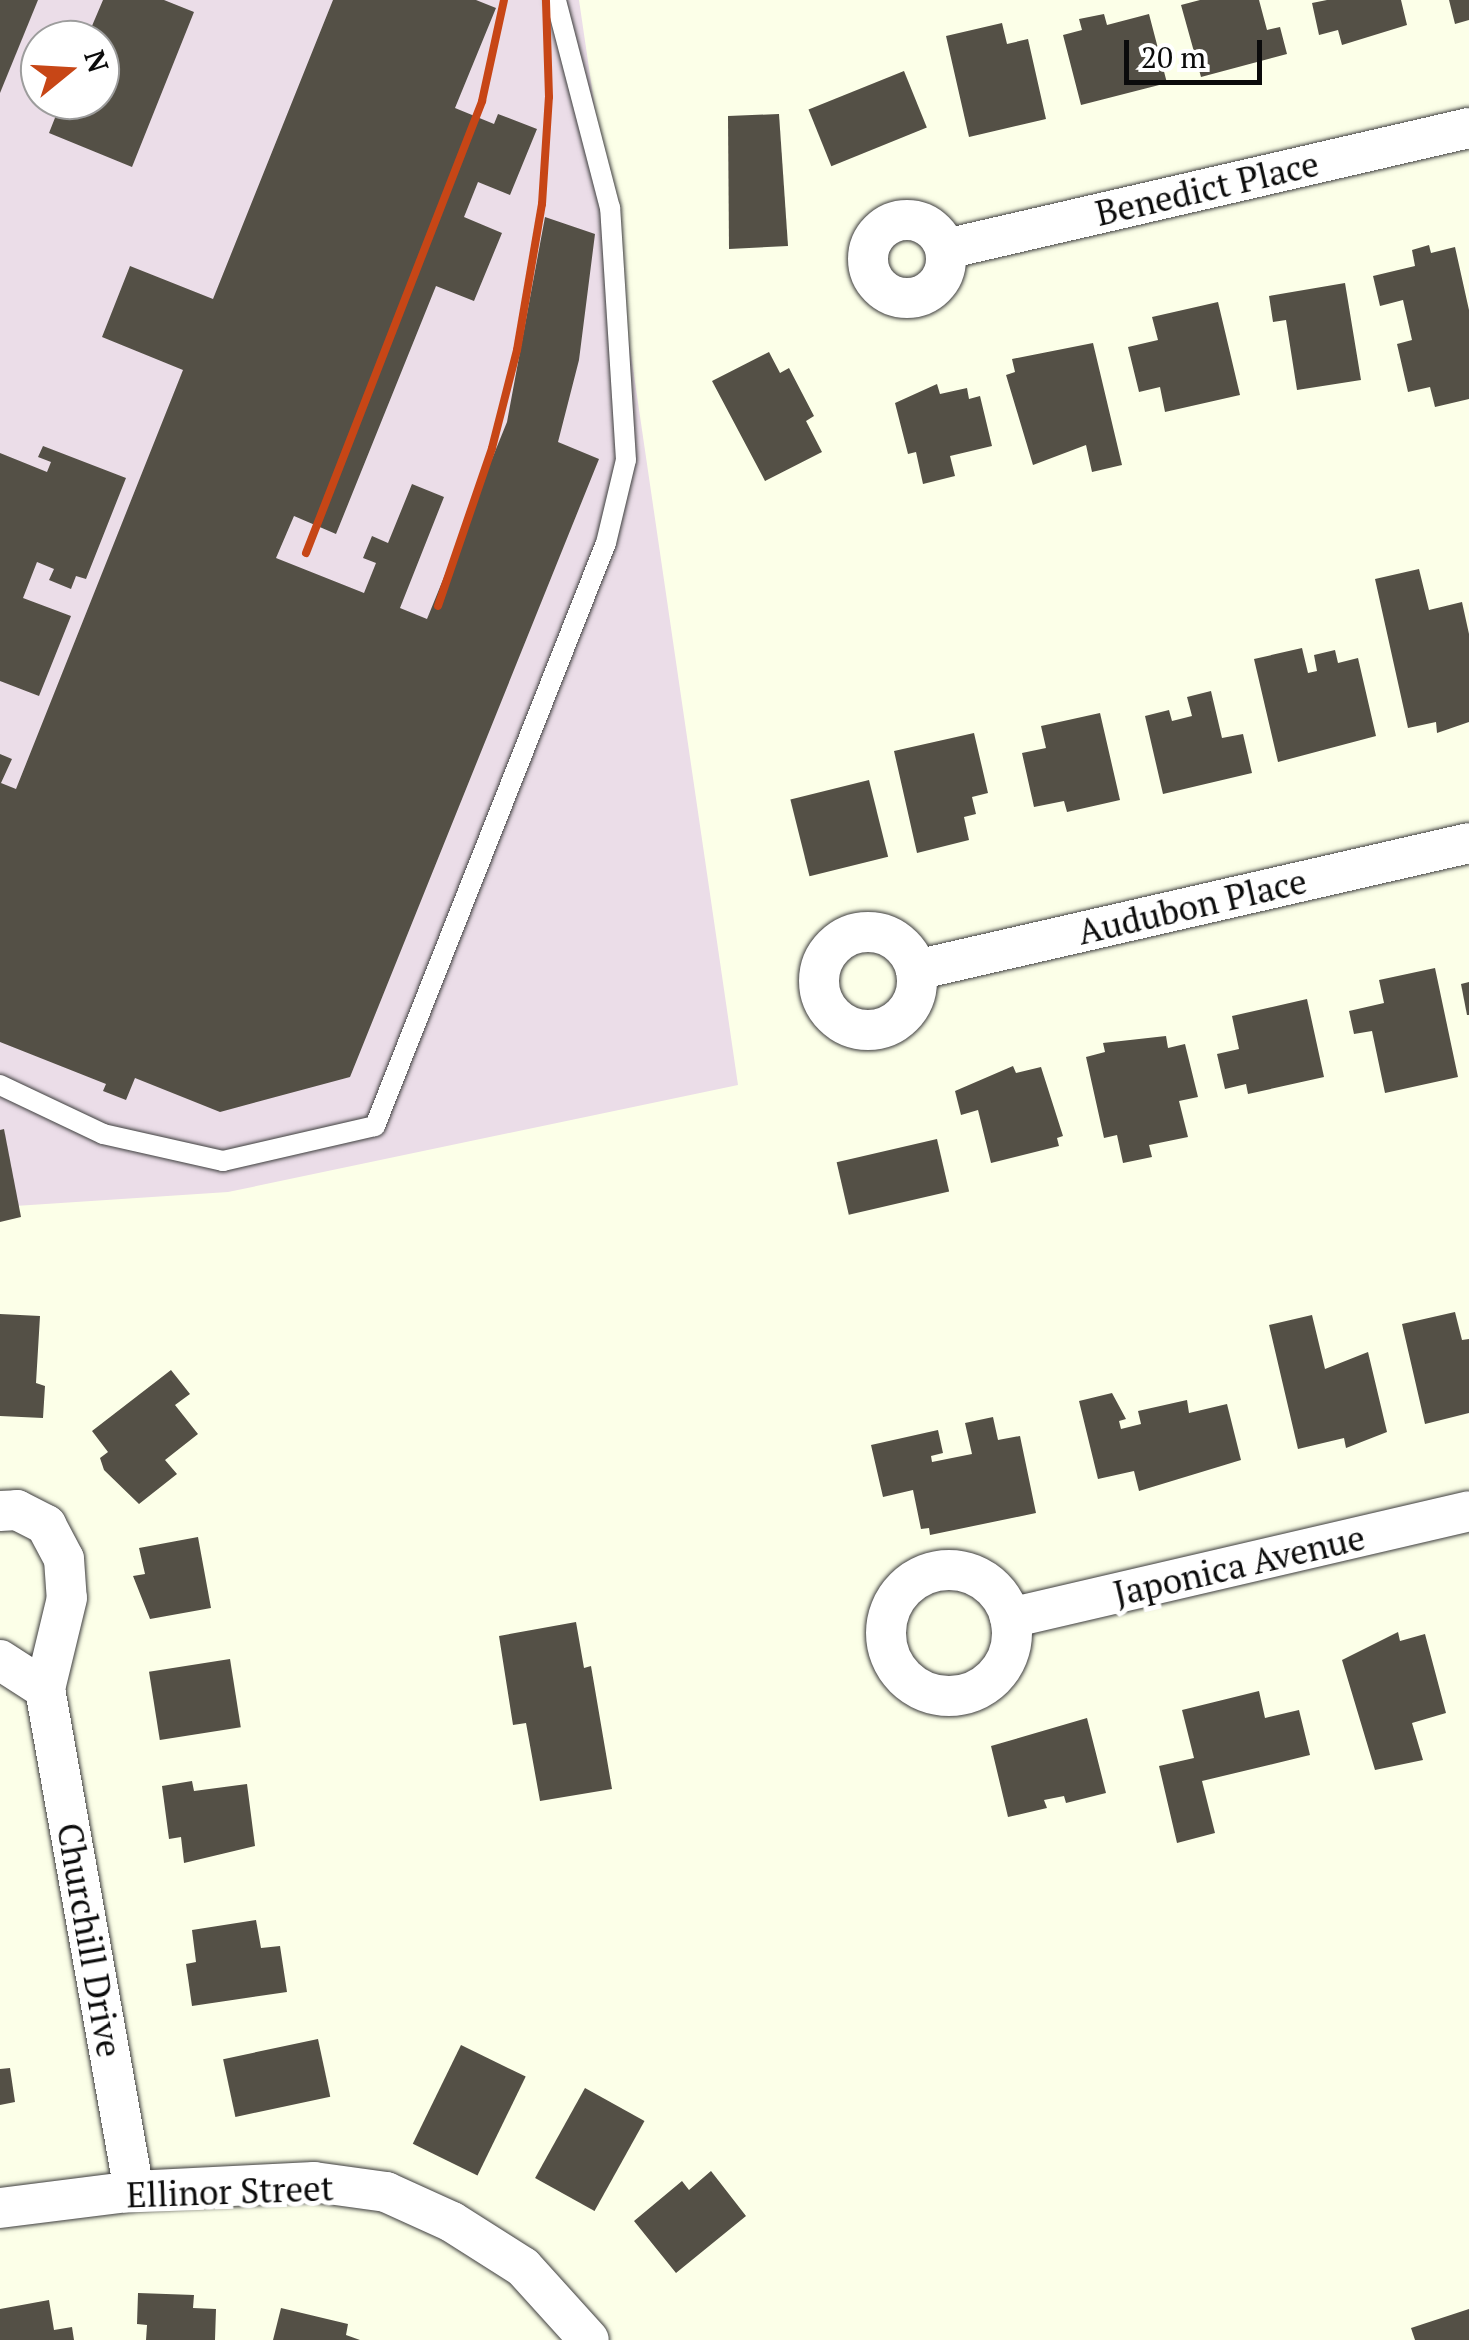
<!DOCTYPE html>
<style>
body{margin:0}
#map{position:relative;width:1469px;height:2340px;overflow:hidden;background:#fcffe8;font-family:"PT Serif",serif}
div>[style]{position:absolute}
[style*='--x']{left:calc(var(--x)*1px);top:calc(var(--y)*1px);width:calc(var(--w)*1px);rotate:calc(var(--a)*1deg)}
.industrial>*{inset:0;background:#ebdde8}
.building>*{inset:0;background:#545046;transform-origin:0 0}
.roads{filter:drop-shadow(0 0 2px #3e3e3e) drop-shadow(0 0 2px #3e3e3e)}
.lane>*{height:20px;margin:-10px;padding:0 10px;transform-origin:10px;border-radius:10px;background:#fff}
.street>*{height:40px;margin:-20px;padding:0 20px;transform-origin:20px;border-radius:20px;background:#fff}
.street>.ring{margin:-20px;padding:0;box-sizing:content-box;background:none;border:40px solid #fff;border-radius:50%}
.rail>*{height:8px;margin:-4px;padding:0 4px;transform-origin:4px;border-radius:4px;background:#c74616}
span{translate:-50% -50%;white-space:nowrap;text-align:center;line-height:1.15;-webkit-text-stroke:10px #fff;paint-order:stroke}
.street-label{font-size:35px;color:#0b0b0b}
.north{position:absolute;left:20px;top:20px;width:100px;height:100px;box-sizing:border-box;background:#fff;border:2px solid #9d9d9d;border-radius:50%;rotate:72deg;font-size:28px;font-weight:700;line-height:40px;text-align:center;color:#0b0b0b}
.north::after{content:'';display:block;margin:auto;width:35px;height:45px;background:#c74616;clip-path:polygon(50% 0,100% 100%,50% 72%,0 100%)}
.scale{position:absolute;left:1124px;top:40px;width:138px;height:45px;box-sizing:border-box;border:5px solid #0b0b0b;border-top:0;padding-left:12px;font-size:30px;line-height:35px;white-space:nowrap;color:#0b0b0b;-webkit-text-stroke:8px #fff;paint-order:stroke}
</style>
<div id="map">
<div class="industrial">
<div style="clip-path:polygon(evenodd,0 0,579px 0,738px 1085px,228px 1192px,0 1207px,0 0,40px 40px,100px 40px,100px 100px,40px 100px,40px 40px)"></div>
</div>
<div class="building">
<div style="clip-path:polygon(0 0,38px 0,0 93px)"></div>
<div style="clip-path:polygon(103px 0,164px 0,194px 12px,132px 167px,49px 133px,62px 100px,100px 100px,100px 40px,86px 40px)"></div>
<div style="clip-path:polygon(333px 0,476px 0,496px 8px,455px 108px,494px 124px,498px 114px,537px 129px,510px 195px,478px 182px,464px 217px,502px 233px,474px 301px,436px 286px,336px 534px,294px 516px,276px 558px,364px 593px,376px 563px,363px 558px,372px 536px,388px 543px,412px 484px,444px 497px,400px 608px,427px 619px,507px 422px,545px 217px,595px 234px,579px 360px,558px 442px,599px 459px,350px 1077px,220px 1112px,135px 1078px,126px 1100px,103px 1091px,106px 1084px,0 1042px,0 754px,12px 759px,1px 783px,16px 789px,183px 370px,102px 337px,130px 266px,213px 299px)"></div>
<div style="clip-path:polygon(1200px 0,1259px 0,1267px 30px,1280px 27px,1287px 54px,1201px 77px,1181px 5px)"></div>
<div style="clip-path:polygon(1327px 0,1401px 0,1407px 25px,1342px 45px,1338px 30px,1319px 35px,1312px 3px)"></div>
<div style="clip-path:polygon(1449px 0,1469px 0,1469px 20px,1455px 24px)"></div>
<div style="clip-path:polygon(1104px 14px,1107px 25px,1149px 14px,1167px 83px,1081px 105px,1063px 35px,1082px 30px,1079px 19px)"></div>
<div style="clip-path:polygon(1002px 23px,1007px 44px,1028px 39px,1046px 119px,969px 137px,946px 36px)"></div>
<div style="left:904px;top:71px;width:61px;height:103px;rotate:68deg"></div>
<div style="clip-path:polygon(779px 114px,788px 246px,729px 249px,728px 116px)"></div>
<div style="clip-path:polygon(1429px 245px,1431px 253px,1455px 247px,1469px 310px,1469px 399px,1435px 407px,1430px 387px,1408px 392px,1397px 344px,1412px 340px,1403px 300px,1380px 306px,1373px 276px,1415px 266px,1412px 250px)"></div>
<div style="clip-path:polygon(1345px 283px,1361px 380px,1297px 390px,1286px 320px,1273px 322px,1269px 296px)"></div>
<div style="clip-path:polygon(1218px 302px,1240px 395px,1165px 412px,1160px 387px,1139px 392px,1128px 347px,1158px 340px,1152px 317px)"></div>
<div style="clip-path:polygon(1093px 343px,1122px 465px,1092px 472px,1086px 445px,1033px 465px,1006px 375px,1015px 372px,1012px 359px)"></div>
<div style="clip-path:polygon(769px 352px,780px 373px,789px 368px,814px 416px,806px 421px,822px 452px,765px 481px,712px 381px)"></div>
<div style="clip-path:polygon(937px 384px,940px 394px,967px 388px,969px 399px,980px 396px,992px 446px,950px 456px,955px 476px,923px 484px,916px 452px,908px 454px,895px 403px)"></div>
<div style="clip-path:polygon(43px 446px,126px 478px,86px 579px,76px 576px,71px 589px,49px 580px,54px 569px,37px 562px,23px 598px,71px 616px,39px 696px,0 681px,0 453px,47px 472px,51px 462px,38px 457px)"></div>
<div style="clip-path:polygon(1419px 569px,1429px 610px,1462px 602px,1469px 634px,1469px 722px,1437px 733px,1436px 722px,1408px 728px,1375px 579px)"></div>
<div style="clip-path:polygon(1302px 648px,1308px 673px,1317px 671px,1314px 655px,1335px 650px,1338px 663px,1358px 658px,1376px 736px,1278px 762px,1254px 659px)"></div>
<div style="clip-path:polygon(1211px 691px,1222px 738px,1243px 734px,1252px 773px,1163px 794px,1145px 716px,1169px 710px,1172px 721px,1192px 716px,1187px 697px)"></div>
<div style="clip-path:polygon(1100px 713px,1120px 800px,1067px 812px,1064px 801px,1034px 807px,1022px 753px,1046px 748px,1041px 726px)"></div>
<div style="clip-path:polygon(974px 733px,988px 793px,972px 797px,976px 814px,964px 817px,969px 840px,917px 853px,894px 751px)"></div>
<div style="left:869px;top:780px;width:79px;height:81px;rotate:76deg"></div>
<div style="clip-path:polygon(1435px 968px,1458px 1077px,1385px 1093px,1372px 1031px,1354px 1034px,1349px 1011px,1384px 1003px,1379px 980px)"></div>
<div style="clip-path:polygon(1469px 982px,1469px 1015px,1467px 1015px,1461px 984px)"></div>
<div style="clip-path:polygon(1307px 999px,1324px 1077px,1248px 1094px,1246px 1084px,1225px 1089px,1217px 1054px,1239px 1049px,1232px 1016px)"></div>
<div style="clip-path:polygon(1166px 1036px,1168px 1048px,1185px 1044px,1198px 1097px,1179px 1101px,1188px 1137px,1149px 1145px,1152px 1157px,1123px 1163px,1117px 1135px,1104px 1138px,1086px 1057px,1105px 1052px,1103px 1043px)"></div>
<div style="clip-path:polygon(1013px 1066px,1016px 1073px,1041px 1067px,1063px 1136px,1057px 1138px,1059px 1146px,991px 1163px,978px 1110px,961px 1115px,955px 1091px)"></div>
<div style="clip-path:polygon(4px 1129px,21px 1217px,0 1222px,0 1130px)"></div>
<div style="left:937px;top:1139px;width:54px;height:103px;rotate:77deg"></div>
<div style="clip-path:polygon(1455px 1312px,1462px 1340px,1469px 1339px,1469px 1413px,1425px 1424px,1402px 1324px)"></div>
<div style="clip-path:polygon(0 1314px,40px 1316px,36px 1383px,45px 1386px,43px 1418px,0 1416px)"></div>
<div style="clip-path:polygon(1312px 1315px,1325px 1369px,1368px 1352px,1387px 1432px,1346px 1448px,1344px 1438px,1298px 1449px,1269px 1325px)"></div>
<div style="clip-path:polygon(171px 1370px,190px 1394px,175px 1405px,198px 1434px,165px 1460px,177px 1474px,139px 1504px,104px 1470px,100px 1458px,108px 1452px,92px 1431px)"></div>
<div style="clip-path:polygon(1112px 1393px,1126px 1419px,1119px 1421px,1121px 1429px,1141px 1424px,1138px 1411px,1187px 1400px,1189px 1413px,1227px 1404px,1241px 1460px,1139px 1491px,1134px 1471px,1098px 1479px,1079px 1401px)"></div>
<div style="clip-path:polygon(993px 1417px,998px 1440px,1020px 1436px,1036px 1513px,930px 1535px,929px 1528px,921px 1529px,913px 1490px,883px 1497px,871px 1445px,938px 1430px,943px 1453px,931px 1456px,932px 1462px,972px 1454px,965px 1423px)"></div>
<div style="clip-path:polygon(198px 1537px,211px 1608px,150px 1619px,133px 1576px,145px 1574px,139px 1548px)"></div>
<div style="clip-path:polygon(576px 1622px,584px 1668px,591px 1666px,612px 1789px,540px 1801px,526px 1723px,513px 1725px,499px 1636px)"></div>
<div style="clip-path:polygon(1398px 1632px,1400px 1641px,1425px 1634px,1446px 1713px,1412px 1723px,1423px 1760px,1375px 1770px,1342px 1660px)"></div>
<div style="left:230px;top:1659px;width:69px;height:82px;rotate:81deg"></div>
<div style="clip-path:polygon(1259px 1691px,1265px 1718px,1299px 1710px,1310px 1755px,1202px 1781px,1215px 1833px,1177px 1843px,1159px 1766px,1194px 1758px,1182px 1710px)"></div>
<div style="clip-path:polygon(1087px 1718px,1106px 1793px,1066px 1803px,1064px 1796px,1044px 1800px,1047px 1808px,1008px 1817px,991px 1746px)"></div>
<div style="clip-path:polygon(192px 1781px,194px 1791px,247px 1784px,255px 1846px,184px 1863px,181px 1837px,169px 1839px,162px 1786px)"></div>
<div style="clip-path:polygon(256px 1920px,261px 1948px,280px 1946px,287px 1992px,192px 2006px,186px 1964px,196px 1962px,192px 1930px)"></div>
<div style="left:318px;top:2039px;width:59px;height:97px;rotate:78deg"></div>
<div style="left:461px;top:2045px;width:72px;height:110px;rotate:26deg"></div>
<div style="clip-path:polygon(10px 2068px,15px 2102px,0 2105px,0 2069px)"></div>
<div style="left:585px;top:2088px;width:68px;height:103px;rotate:29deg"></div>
<div style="clip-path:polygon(711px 2171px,746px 2216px,676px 2273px,634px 2221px,682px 2181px,689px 2190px)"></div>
<div style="clip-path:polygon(138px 2293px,194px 2295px,193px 2308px,216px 2309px,215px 2340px,146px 2340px,147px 2325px,137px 2324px)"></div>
<div style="clip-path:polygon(49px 2300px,54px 2330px,72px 2327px,74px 2340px,0 2340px,0 2309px)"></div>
<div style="clip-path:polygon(281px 2308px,348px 2324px,346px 2335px,360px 2340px,273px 2340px)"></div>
<div style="clip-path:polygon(1469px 2309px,1469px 2340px,1415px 2340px,1411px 2328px)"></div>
</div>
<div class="roads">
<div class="lane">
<div style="--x:0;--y:1085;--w:114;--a:25.4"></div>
<div style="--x:103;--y:1134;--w:123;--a:12.7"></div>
<div style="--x:223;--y:1161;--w:156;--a:-13"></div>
<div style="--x:375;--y:1126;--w:627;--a:-68.39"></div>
<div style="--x:606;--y:543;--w:85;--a:-76.5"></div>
<div style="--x:626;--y:460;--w:253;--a:-93.6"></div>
<div style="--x:610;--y:208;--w:215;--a:-104.6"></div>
</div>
<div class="street">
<div class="ring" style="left:868px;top:220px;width:38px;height:38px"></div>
<div style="--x:946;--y:249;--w:537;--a:-13.03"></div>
<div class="ring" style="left:819px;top:932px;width:58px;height:58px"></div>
<div style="--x:916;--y:970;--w:567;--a:-12.93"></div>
<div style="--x:0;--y:1511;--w:17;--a:-3"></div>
<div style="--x:17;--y:1510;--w:33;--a:27"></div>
<div style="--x:46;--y:1525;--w:38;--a:62"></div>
<div style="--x:64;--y:1559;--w:39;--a:86"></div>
<div style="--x:67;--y:1598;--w:94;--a:103.6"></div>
<div class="ring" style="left:886px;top:1570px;width:86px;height:86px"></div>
<div style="--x:1010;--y:1618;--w:471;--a:-13.1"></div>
<div style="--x:0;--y:1660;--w:54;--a:32.8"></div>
<div style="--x:45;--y:1689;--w:510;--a:79.95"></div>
<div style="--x:0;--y:2208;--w:135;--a:-7.2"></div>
<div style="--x:134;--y:2191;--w:180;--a:-2.9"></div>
<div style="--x:314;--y:2182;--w:73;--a:7.9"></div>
<div style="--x:386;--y:2192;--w:72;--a:24.4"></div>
<div style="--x:452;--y:2222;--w:84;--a:32.4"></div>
<div style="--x:523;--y:2267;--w:98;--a:47.9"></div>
</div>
</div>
<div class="rail">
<div style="--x:306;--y:553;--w:485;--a:-68.7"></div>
<div style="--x:482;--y:101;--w:103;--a:-77.7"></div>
<div style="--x:438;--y:606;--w:167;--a:-71.1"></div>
<div style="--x:492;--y:448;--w:101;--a:-75.7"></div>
<div style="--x:517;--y:350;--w:148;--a:-80.3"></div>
<div style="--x:542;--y:204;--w:107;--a:-86.3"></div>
<div style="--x:549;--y:97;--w:97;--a:-91.8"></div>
</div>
<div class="street-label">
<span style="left:1207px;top:188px;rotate:-13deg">Benedict Place</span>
<span style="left:1192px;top:906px;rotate:-13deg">Audubon Place</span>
<span style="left:1239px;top:1565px;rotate:-13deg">Japonica Avenue</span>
<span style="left:90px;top:1940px;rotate:80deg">Churchill Drive</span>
<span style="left:230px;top:2191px;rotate:-2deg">Ellinor Street</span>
</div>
<div class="north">N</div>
<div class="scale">20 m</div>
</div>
